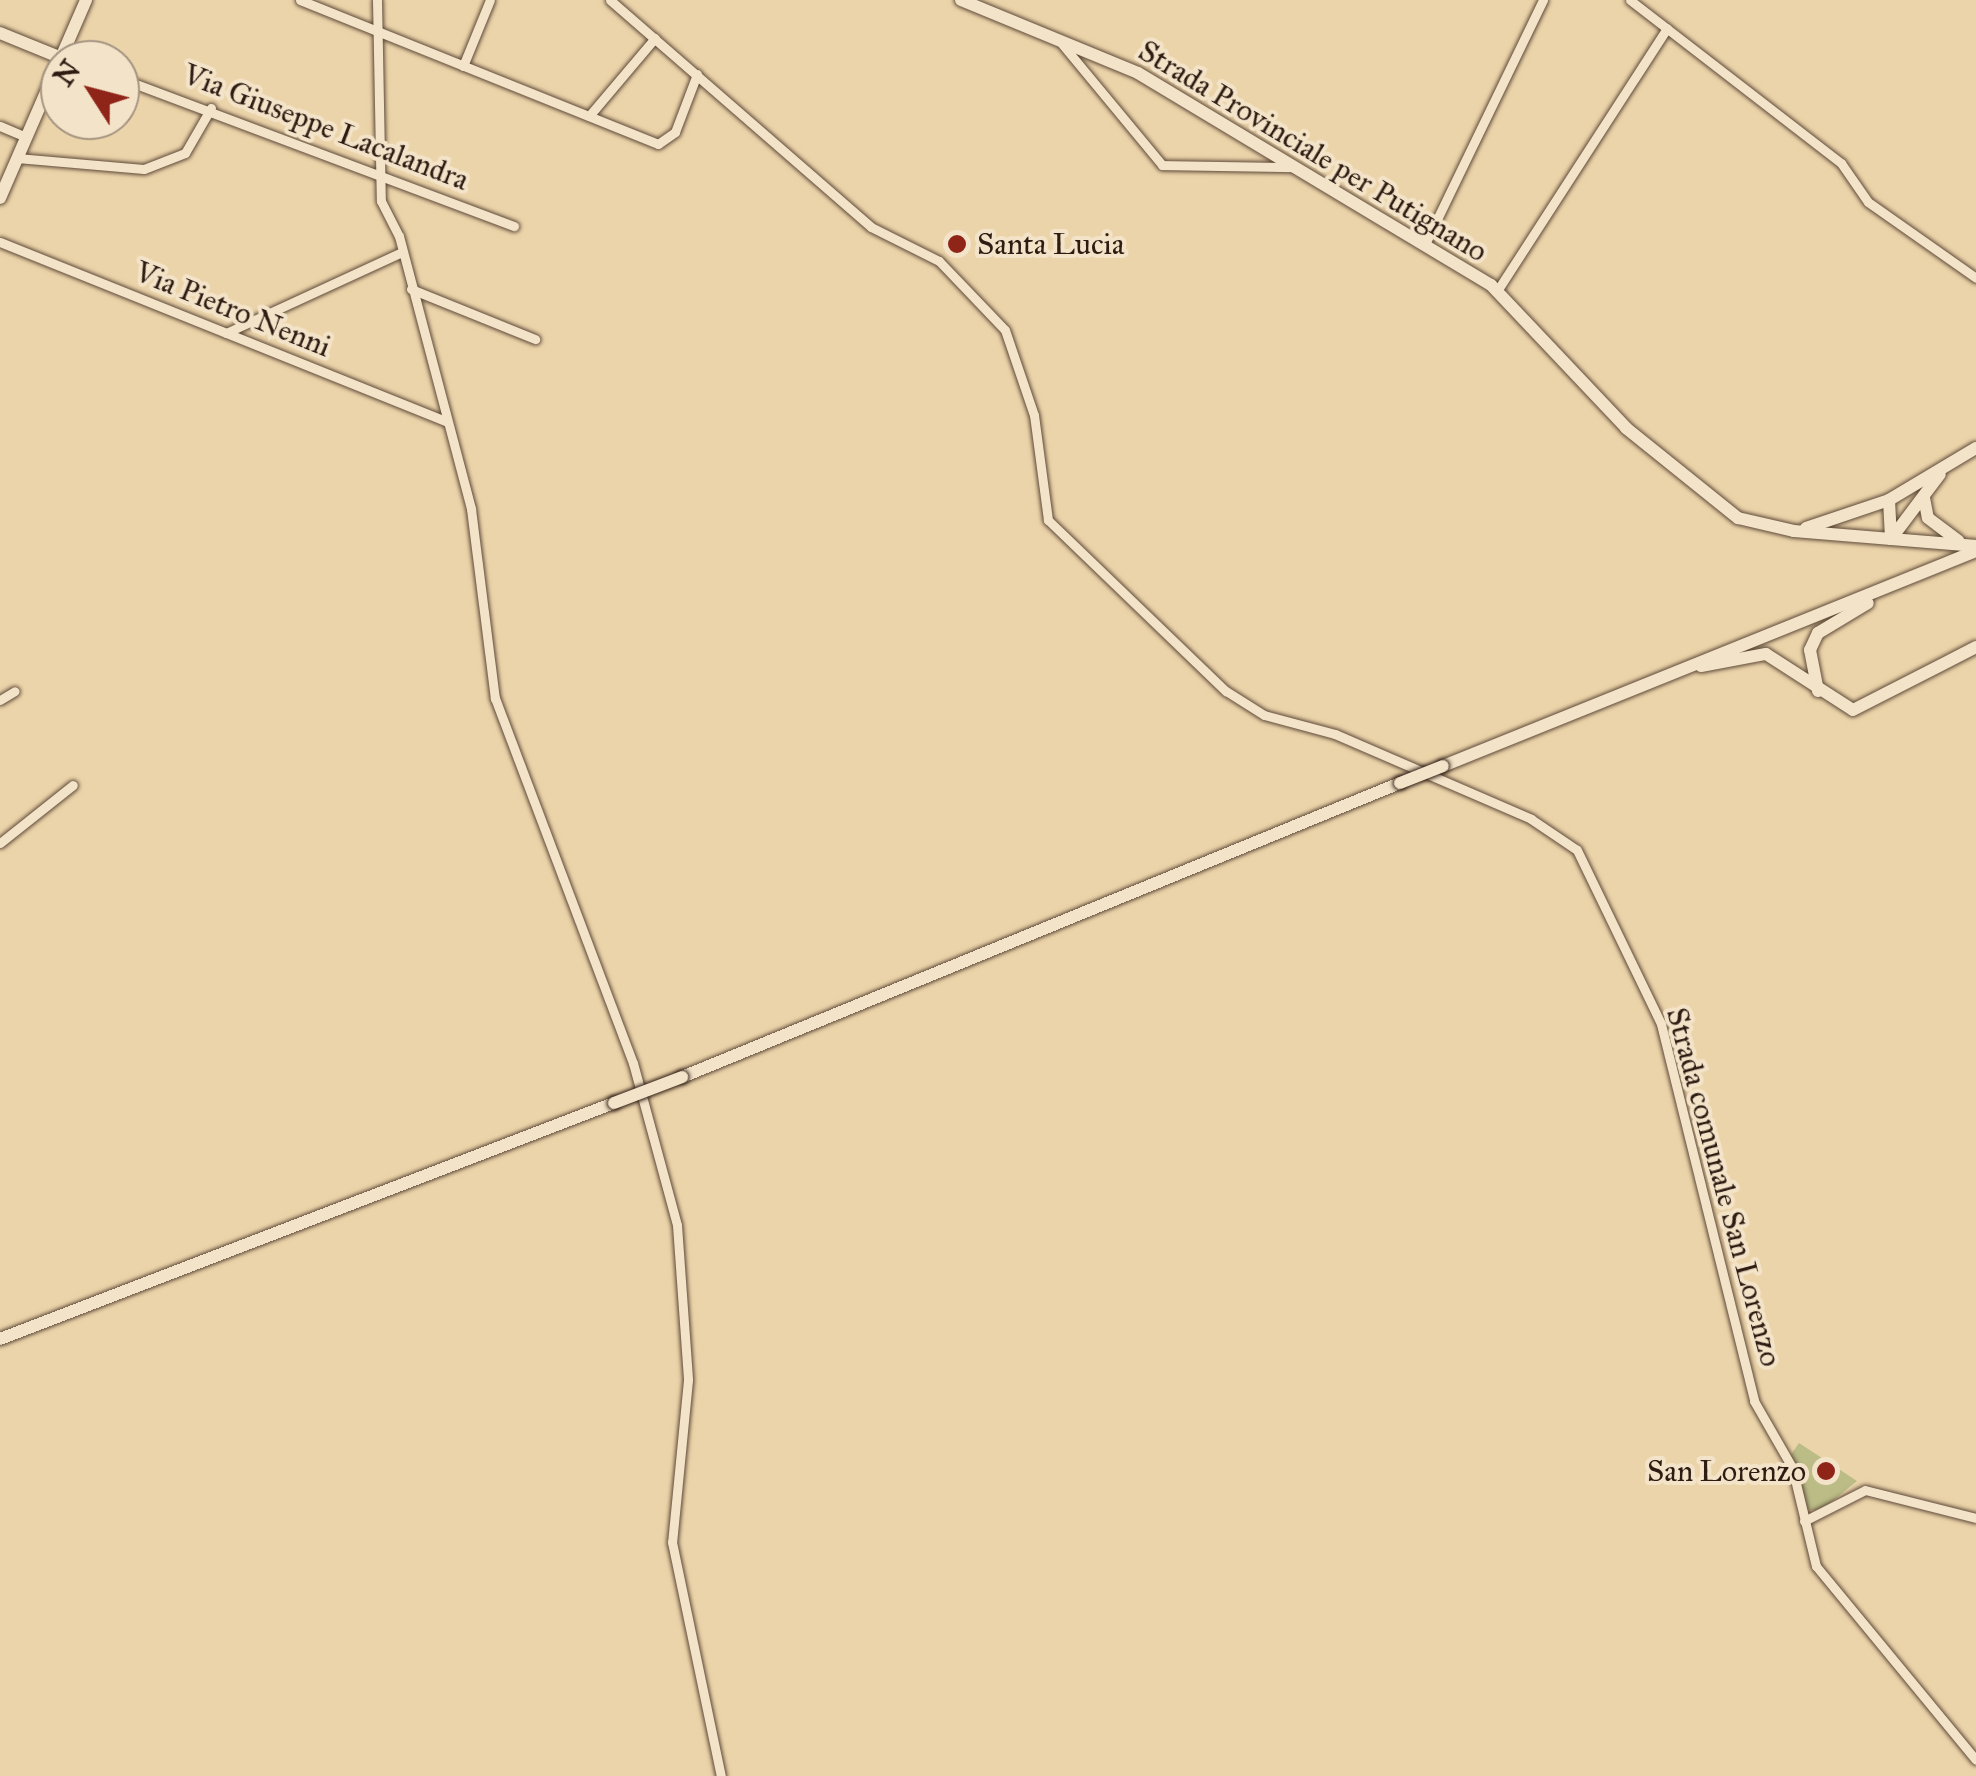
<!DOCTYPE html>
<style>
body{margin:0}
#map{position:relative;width:1976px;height:1776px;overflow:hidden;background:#ecd4aa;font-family:"IM FELL Great Primer",serif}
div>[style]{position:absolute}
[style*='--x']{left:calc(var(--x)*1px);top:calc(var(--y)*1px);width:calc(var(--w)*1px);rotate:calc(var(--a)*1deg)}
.green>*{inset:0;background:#bbbc86}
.roads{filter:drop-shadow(0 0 2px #5e4a39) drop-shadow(0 0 2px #5e4a39)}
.street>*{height:9px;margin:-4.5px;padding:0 4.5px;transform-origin:4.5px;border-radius:4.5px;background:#f3e3c8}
.secondary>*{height:12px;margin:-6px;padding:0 6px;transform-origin:6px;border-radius:6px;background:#f3e3c8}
.bridges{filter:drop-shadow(0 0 2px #2e1c13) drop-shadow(0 0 2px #2e1c13)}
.secondary-bridge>*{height:12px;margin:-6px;padding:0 6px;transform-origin:6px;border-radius:6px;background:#f3e3c8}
.dots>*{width:28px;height:28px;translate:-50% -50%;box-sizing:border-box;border:5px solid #f3e3c8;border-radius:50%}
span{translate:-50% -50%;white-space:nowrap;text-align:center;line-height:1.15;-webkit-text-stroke:8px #f3e3c8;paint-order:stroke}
.street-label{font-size:30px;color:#2e1c13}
.poi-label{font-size:30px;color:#2e1c13}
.left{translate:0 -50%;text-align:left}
.right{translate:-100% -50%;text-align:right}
.north{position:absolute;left:40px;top:40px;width:100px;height:100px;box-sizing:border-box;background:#f3e3c8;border:2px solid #a49380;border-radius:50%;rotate:306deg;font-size:28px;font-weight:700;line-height:40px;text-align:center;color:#2e1c13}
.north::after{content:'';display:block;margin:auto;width:35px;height:45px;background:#8f2418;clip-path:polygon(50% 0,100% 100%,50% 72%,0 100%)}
</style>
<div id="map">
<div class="green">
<div style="clip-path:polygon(1799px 1443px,1857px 1481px,1820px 1511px,1805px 1509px,1790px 1456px)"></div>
</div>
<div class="roads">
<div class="street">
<div style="--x:300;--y:0;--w:386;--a:21.9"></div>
<div style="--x:658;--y:144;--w:21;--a:-35"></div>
<div style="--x:675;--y:132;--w:62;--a:-69.2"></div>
<div style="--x:377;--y:0;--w:201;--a:88.9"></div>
<div style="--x:381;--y:201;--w:39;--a:63"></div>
<div style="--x:399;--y:236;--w:282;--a:75.2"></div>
<div style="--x:471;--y:509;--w:191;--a:82.8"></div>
<div style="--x:495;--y:698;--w:390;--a:69.3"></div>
<div style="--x:633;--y:1063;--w:168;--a:74.8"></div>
<div style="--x:677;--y:1225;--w:155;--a:85.9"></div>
<div style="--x:688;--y:1380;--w:163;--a:95.6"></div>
<div style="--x:672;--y:1542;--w:239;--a:78.2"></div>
<div style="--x:610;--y:0;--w:346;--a:41"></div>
<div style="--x:871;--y:227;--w:76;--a:26.6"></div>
<div style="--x:939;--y:261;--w:95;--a:46.3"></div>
<div style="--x:1005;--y:330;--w:90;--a:71.2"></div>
<div style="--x:1034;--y:415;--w:106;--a:82.4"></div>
<div style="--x:1048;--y:520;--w:247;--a:43.9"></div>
<div style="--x:1226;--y:691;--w:45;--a:32.3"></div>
<div style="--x:1264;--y:715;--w:73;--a:15"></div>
<div style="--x:1335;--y:734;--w:214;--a:23.4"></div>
<div style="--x:1531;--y:819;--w:55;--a:34"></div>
<div style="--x:1577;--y:850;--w:193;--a:64.2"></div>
<div style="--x:1661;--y:1024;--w:388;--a:76.1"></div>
<div style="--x:1754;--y:1401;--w:76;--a:60.1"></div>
<div style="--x:1792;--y:1467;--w:102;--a:76.4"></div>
<div style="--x:1816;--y:1566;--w:251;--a:50.5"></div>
<div style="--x:1630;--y:0;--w:267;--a:37.7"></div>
<div style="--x:1841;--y:163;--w:47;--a:55.3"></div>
<div style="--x:1868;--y:202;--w:132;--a:35.1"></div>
<div style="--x:1062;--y:44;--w:157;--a:50.4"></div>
<div style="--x:1162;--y:165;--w:131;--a:0.9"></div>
<div style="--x:463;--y:66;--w:71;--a:-67.8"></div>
<div style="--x:120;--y:78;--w:421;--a:20.6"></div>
<div style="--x:589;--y:116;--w:102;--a:-49.8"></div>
<div style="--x:0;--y:126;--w:28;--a:23"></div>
<div style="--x:17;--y:158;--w:127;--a:5"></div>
<div style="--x:144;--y:169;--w:44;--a:-21.3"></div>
<div style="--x:185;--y:153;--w:52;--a:-60"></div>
<div style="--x:0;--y:242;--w:482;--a:21.9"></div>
<div style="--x:1426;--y:242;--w:269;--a:-64.2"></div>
<div style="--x:411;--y:289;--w:134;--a:22"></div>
<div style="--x:1497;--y:291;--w:313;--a:-57.1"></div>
<div style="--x:226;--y:333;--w:194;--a:-24.7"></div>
<div style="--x:0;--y:700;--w:17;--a:-31"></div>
<div style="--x:0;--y:843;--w:93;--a:-38.5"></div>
<div style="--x:1804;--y:1521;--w:68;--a:-26.9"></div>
<div style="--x:1865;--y:1490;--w:114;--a:14.2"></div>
</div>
<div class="secondary">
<div style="--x:961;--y:0;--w:191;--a:22.4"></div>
<div style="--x:1138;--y:73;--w:412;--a:31"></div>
<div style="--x:1491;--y:285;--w:197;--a:46.6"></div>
<div style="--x:1626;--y:428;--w:144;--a:38.8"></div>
<div style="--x:1738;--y:518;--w:57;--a:13.1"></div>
<div style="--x:1794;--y:531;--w:183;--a:4.7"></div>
<div style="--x:0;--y:33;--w:64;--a:22.1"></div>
<div style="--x:0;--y:198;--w:216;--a:-66.5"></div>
<div style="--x:1924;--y:498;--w:20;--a:79"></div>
<div style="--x:1928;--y:518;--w:38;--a:37"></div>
<div style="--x:1889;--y:500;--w:39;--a:87"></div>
<div style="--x:1806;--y:528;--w:88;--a:-18.6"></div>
<div style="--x:1889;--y:500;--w:101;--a:-30.9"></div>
<div style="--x:1891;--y:539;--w:81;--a:-53"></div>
<div style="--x:1701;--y:666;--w:66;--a:-10.5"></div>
<div style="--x:1766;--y:654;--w:103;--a:32.8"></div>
<div style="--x:1853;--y:710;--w:138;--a:-27.1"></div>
<div style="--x:1818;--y:691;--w:42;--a:-101"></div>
<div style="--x:1810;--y:650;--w:19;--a:-65"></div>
<div style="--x:1818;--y:633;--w:58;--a:-31"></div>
<div style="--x:1443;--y:766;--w:575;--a:-21.97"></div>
<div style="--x:682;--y:1077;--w:776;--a:-22.27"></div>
<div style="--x:0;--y:1339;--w:658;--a:-21.03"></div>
</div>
</div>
<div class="bridges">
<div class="secondary-bridge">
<div style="--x:1400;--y:783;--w:46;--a:-21.6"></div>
<div style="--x:614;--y:1103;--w:73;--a:-20.9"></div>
</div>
</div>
<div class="dots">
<div style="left:957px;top:244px;background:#8f2418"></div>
<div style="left:1826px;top:1471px;background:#8f2418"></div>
</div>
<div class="street-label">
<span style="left:326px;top:127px;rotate:21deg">Via Giuseppe Lacalandra</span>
<span style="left:1313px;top:151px;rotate:31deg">Strada Provinciale per Putignano</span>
<span style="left:233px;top:309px;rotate:22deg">Via Pietro Nenni</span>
<span style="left:1724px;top:1187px;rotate:75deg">Strada comunale San Lorenzo</span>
</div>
<div class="poi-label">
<span class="left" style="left:977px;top:244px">Santa Lucia</span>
<span class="right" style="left:1806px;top:1471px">San Lorenzo</span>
</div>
<div class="north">N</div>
</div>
